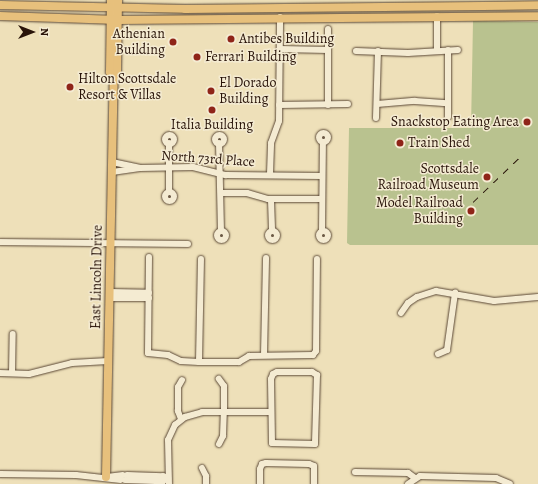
<!DOCTYPE html>
<style>
body{margin:0}
#map{position:relative;width:538px;height:484px;overflow:hidden;background:#eee0b9;font-family:Alegreya,serif}
div>[style]{position:absolute}
[style*='--x']{left:calc(var(--x)*1px);top:calc(var(--y)*1px);width:calc(var(--w)*1px);rotate:calc(var(--a)*1deg)}
.green>*{inset:0;background:#b9c28f}
.roads{filter:drop-shadow(0 0 1px #5a4735) drop-shadow(0 0 1px #5a4735)}
.minor>*{height:6px;margin:-3px;padding:0 3px;transform-origin:3px;border-radius:3px;background:#f4ebd2}
.minor>.ring{margin:-3px;padding:0;box-sizing:content-box;background:none;border:6px solid #f4ebd2;border-radius:50%}
.major>*{height:8px;margin:-4px;padding:0 4px;transform-origin:4px;border-radius:4px;background:#e7c07c}
.rail>*{height:1px;margin-top:-0.5px;transform-origin:0;background:repeating-linear-gradient(90deg,#291409 0 7px,transparent 0 14px)}
.dots>*{width:11px;height:11px;translate:-50% -50%;box-sizing:border-box;border:2px solid #f4ebd2;border-radius:50%}
span{translate:-50% -50%;white-space:nowrap;text-align:center;line-height:1.15;-webkit-text-stroke:3px #f4ebd2;paint-order:stroke}
.poi-label{font-size:14px;color:#291409}
.right{translate:-100% -50%;text-align:right}
.left{translate:0 -50%;text-align:left}
.street-label{font-size:14px;color:#291409}
.north{position:absolute;left:12px;top:12px;width:40px;height:40px;-webkit-text-stroke:3px #f4ebd2;paint-order:stroke;rotate:90deg;font-size:11px;font-weight:700;line-height:16px;text-align:center;color:#291409}
.north::after{content:'';display:block;margin:auto;width:14px;height:18px;background:#291409;clip-path:polygon(50% 0,100% 100%,50% 72%,0 100%)}
</style>
<div id="map">
<div class="green">
<div style="clip-path:polygon(473px 21px,538px 22px,538px 245px,350px 245px,347px 243px,349px 128px,471px 128px)"></div>
</div>
<div class="roads">
<div class="minor">
<div style="--x:437;--y:16;--w:35;--a:90"></div>
<div style="--x:280;--y:49;--w:48;--a:1.2"></div>
<div style="--x:356;--y:51;--w:52;--a:2.2"></div>
<div style="--x:408;--y:53;--w:50;--a:-3.4"></div>
<div style="--x:377;--y:104;--w:38;--a:-5"></div>
<div style="--x:415;--y:101;--w:32;--a:4"></div>
<div style="--x:279;--y:105;--w:69;--a:-0.8"></div>
<div style="--x:328;--y:105;--w:76;--a:-90"></div>
<div style="--x:448;--y:117;--w:67;--a:-90"></div>
<div style="--x:376;--y:118;--w:67;--a:-88.3"></div>
<div class="ring" style="left:318.5px;top:132.5px;width:3px;height:3px"></div>
<div class="ring" style="left:164.5px;top:134.5px;width:3px;height:3px"></div>
<div class="ring" style="left:214.5px;top:134.5px;width:3px;height:3px"></div>
<div style="--x:219;--y:143;--w:88;--a:88.7"></div>
<div style="--x:112;--y:162;--w:29;--a:12"></div>
<div style="--x:112;--y:172;--w:28;--a:-8"></div>
<div style="--x:140;--y:168;--w:53;--a:-1.1"></div>
<div style="--x:193;--y:167;--w:34;--a:14"></div>
<div style="--x:226;--y:175;--w:96;--a:0.6"></div>
<div style="--x:270;--y:174;--w:31;--a:-88"></div>
<div style="--x:271;--y:143;--w:23;--a:-70"></div>
<div style="--x:279;--y:121;--w:104;--a:-89.4"></div>
<div style="--x:169;--y:191;--w:48;--a:-90"></div>
<div class="ring" style="left:164.5px;top:191.5px;width:3px;height:3px"></div>
<div style="--x:221;--y:193;--w:26;--a:0"></div>
<div style="--x:247;--y:193;--w:22;--a:16"></div>
<div style="--x:268;--y:199;--w:54;--a:0"></div>
<div style="--x:271;--y:200;--w:31;--a:88"></div>
<div class="ring" style="left:216.5px;top:230.5px;width:3px;height:3px"></div>
<div class="ring" style="left:318.5px;top:230.5px;width:3px;height:3px"></div>
<div class="ring" style="left:267.5px;top:230.5px;width:3px;height:3px"></div>
<div style="--x:322;--y:231;--w:89;--a:-89.4"></div>
<div style="--x:0;--y:242;--w:188;--a:0.6"></div>
<div style="--x:149;--y:257;--w:96;--a:90.6"></div>
<div style="--x:148;--y:353;--w:20;--a:6"></div>
<div style="--x:168;--y:355;--w:14;--a:25"></div>
<div style="--x:181;--y:361;--w:18;--a:3"></div>
<div style="--x:199;--y:362;--w:40;--a:0"></div>
<div style="--x:239;--y:362;--w:12;--a:-31"></div>
<div style="--x:249;--y:356;--w:64;--a:-0.9"></div>
<div style="--x:313;--y:355;--w:5;--a:-53"></div>
<div style="--x:316;--y:351;--w:92;--a:-89.4"></div>
<div style="--x:110;--y:292;--w:39;--a:1"></div>
<div style="--x:110;--y:298;--w:39;--a:0"></div>
<div style="--x:401;--y:313;--w:12;--a:-55"></div>
<div style="--x:408;--y:303;--w:11;--a:-34"></div>
<div style="--x:417;--y:297;--w:20;--a:-18"></div>
<div style="--x:436;--y:291;--w:59;--a:9.8"></div>
<div style="--x:494;--y:301;--w:44;--a:-5.2"></div>
<div style="--x:438;--y:354;--w:10;--a:-24"></div>
<div style="--x:447;--y:350;--w:58;--a:-82"></div>
<div style="--x:264;--y:355;--w:97;--a:-88.8"></div>
<div style="--x:199;--y:362;--w:103;--a:-88.9"></div>
<div style="--x:277;--y:372;--w:35;--a:0"></div>
<div style="--x:312;--y:372;--w:6;--a:31"></div>
<div style="--x:317;--y:375;--w:69;--a:91.7"></div>
<div style="--x:315;--y:444;--w:43;--a:-178.7"></div>
<div style="--x:272;--y:443;--w:64;--a:-90.9"></div>
<div style="--x:271;--y:379;--w:5;--a:-68"></div>
<div style="--x:273;--y:374;--w:4;--a:-27"></div>
<div style="--x:0;--y:373;--w:29;--a:2"></div>
<div style="--x:29;--y:374;--w:44;--a:-14.3"></div>
<div style="--x:72;--y:363;--w:36;--a:-3"></div>
<div style="--x:12;--y:373;--w:39;--a:-89"></div>
<div style="--x:181;--y:419;--w:9;--a:-111"></div>
<div style="--x:178;--y:411;--w:24;--a:-90"></div>
<div style="--x:178;--y:387;--w:8;--a:-60"></div>
<div style="--x:219;--y:444;--w:9;--a:-63"></div>
<div style="--x:223;--y:436;--w:24;--a:-88"></div>
<div style="--x:224;--y:412;--w:26;--a:-90"></div>
<div style="--x:224;--y:386;--w:9;--a:-126"></div>
<div style="--x:202;--y:468;--w:9;--a:63"></div>
<div style="--x:206;--y:476;--w:8;--a:90"></div>
<div style="--x:355;--y:472;--w:53;--a:1.1"></div>
<div style="--x:408;--y:473;--w:9;--a:36"></div>
<div style="--x:0;--y:474;--w:76;--a:0.8"></div>
<div style="--x:76;--y:475;--w:45;--a:6.3"></div>
<div style="--x:127;--y:475;--w:36;--a:2"></div>
<div style="--x:163;--y:476;--w:5;--a:22"></div>
<div style="--x:107;--y:477;--w:16;--a:-7"></div>
<div style="--x:125;--y:480;--w:38;--a:2"></div>
<div style="--x:163;--y:481;--w:6;--a:-31"></div>
<div style="--x:169;--y:484;--w:44;--a:-91.3"></div>
<div style="--x:168;--y:440;--w:17;--a:-65"></div>
<div style="--x:175;--y:425;--w:13;--a:-39"></div>
<div style="--x:185;--y:417;--w:18;--a:-16"></div>
<div style="--x:202;--y:412;--w:69;--a:0"></div>
<div style="--x:260;--y:484;--w:15;--a:-90"></div>
<div style="--x:260;--y:469;--w:5;--a:-68"></div>
<div style="--x:262;--y:464;--w:4;--a:-14"></div>
<div style="--x:266;--y:463;--w:43;--a:1.3"></div>
<div style="--x:309;--y:464;--w:5;--a:22"></div>
<div style="--x:314;--y:466;--w:18;--a:90"></div>
<div style="--x:408;--y:484;--w:14;--a:-34"></div>
<div style="--x:420;--y:476;--w:76;--a:1.5"></div>
<div style="--x:496;--y:478;--w:15;--a:23"></div>
</div>
<div class="major">
<div style="--x:111;--y:0;--w:72;--a:90.8"></div>
<div style="--x:110;--y:72;--w:6;--a:51"></div>
<div style="--x:0;--y:5;--w:185;--a:1.2"></div>
<div style="--x:185;--y:9;--w:353;--a:-0.6"></div>
<div style="--x:0;--y:16;--w:118;--a:1.9"></div>
<div style="--x:118;--y:20;--w:420;--a:-0.5"></div>
<div style="--x:106;--y:477;--w:400;--a:-88.9"></div>
<div style="--x:114;--y:77;--w:6;--a:-59"></div>
<div style="--x:117;--y:72;--w:72;--a:-89.2"></div>
</div>
</div>
<div class="rail">
<div style="--x:473;--y:202;--w:68;--a:-43.8"></div>
</div>
<div class="dots">
<div style="left:231px;top:39px;background:#8f2418"></div>
<div style="left:173px;top:42px;background:#8f2418"></div>
<div style="left:197px;top:57px;background:#8f2418"></div>
<div style="left:70px;top:87px;background:#8f2418"></div>
<div style="left:211px;top:91px;background:#8f2418"></div>
<div style="left:212px;top:110px;background:#8f2418"></div>
<div style="left:527px;top:122px;background:#8f2418"></div>
<div style="left:400px;top:143px;background:#8f2418"></div>
<div style="left:487px;top:177px;background:#8f2418"></div>
<div style="left:471px;top:211px;background:#8f2418"></div>
</div>
<div class="poi-label">
<span class="right" style="left:165px;top:42px">Athenian<br>Building</span>
<span class="left" style="left:239px;top:39px">Antibes Building</span>
<span class="left" style="left:205px;top:57px">Ferrari Building</span>
<span class="left" style="left:78px;top:87px">Hilton Scottsdale<br>Resort &amp; Villas</span>
<span class="left" style="left:219px;top:91px">El Dorado<br>Building</span>
<span class="right" style="left:519px;top:122px">Snackstop Eating Area</span>
<span style="left:212px;top:125px">Italia Building</span>
<span class="left" style="left:408px;top:143px">Train Shed</span>
<span class="right" style="left:479px;top:177px">Scottsdale<br>Railroad Museum</span>
<span class="right" style="left:463px;top:211px">Model Railroad<br>Building</span>
</div>
<div class="street-label">
<span style="left:208px;top:159px;rotate:4deg">North 73rd Place</span>
<span style="left:97px;top:277px;rotate:-89deg">East Lincoln Drive</span>
</div>
<div class="north">N</div>
</div>
